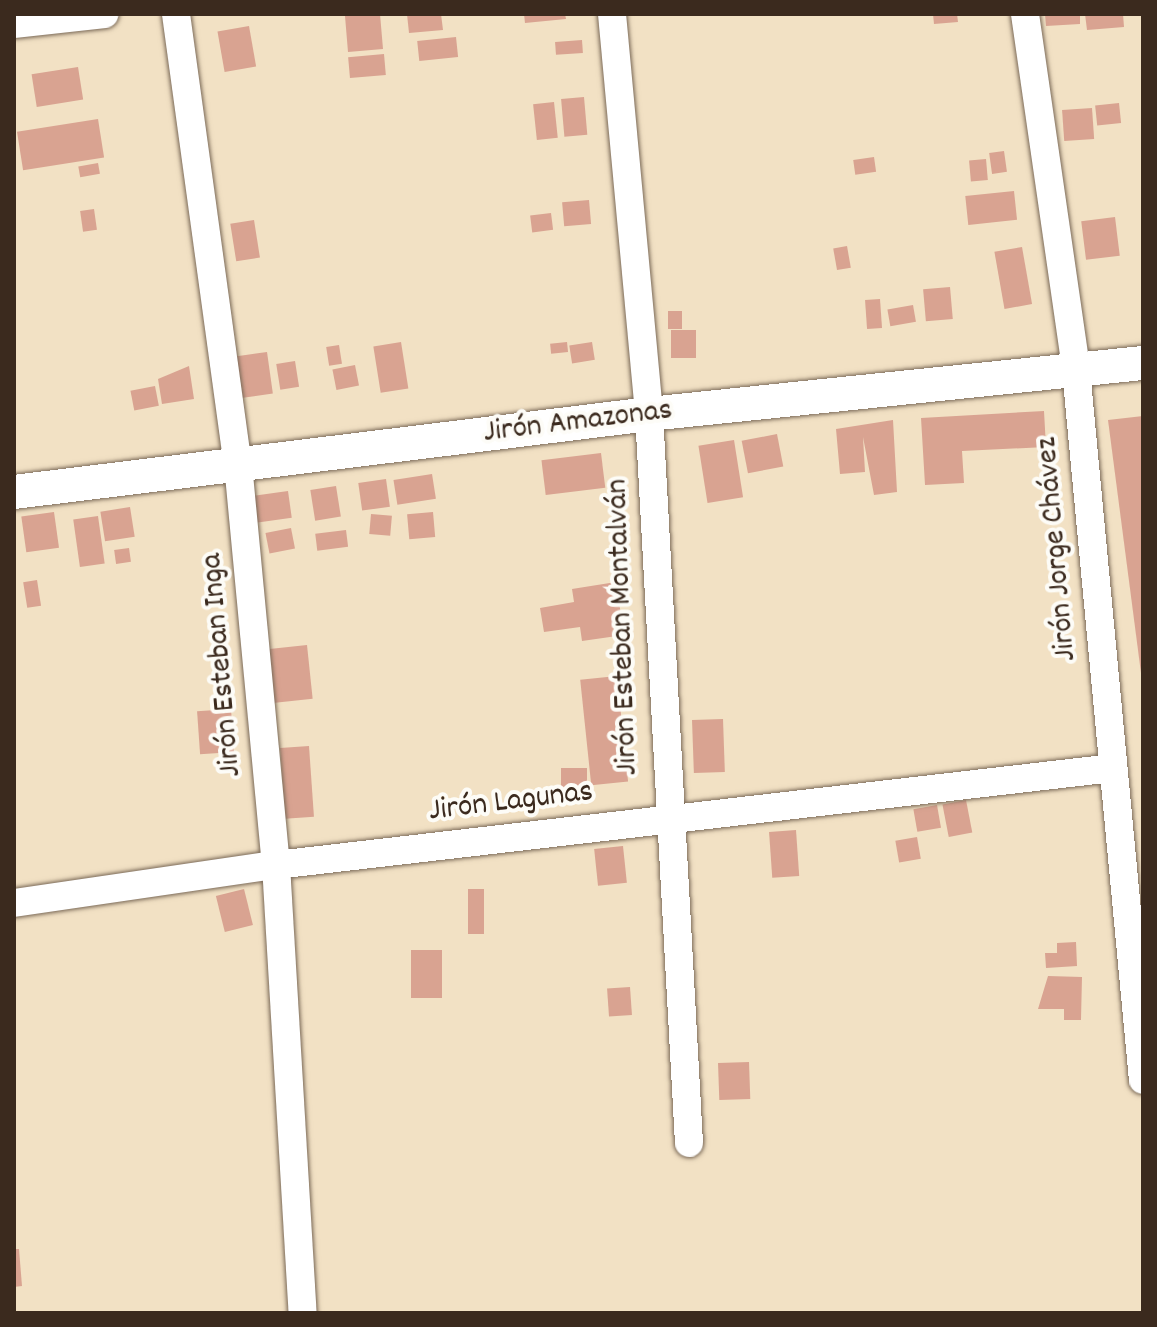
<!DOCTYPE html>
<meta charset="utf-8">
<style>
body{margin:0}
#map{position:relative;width:1157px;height:1327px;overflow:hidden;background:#f2e1c4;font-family:Dekko,sans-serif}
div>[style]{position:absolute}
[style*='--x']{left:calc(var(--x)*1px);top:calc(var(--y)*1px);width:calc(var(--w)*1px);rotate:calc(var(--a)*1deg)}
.building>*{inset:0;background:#d9a391;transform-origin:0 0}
.roads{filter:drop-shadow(0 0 2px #7b6a58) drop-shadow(0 0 2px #7b6a58)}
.minor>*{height:28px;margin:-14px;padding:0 14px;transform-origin:14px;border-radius:14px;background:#fff}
.tertiary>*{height:34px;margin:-17px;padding:0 17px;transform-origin:17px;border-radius:17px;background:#fff}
span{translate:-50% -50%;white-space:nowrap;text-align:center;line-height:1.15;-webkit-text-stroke:8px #fdfcf7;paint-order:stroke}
.street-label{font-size:32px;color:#3b2a1e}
.frame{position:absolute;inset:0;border:16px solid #3b2a1e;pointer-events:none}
</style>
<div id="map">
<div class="building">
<div style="clip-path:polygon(364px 14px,380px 14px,383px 49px,348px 52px,345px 16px)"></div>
<div style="clip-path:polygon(407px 14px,441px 14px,443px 30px,409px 33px)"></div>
<div style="clip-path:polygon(524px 14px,565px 14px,566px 19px,525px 23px)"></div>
<div style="clip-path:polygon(933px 14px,957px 14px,958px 22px,934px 24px)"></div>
<div style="clip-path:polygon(1045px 14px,1080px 14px,1080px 24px,1046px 26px)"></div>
<div style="clip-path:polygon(1085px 14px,1123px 14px,1124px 27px,1087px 30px)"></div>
<div style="left:249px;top:26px;width:41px;height:32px;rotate:80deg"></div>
<div style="left:456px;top:37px;width:20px;height:39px;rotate:84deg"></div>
<div style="left:582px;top:40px;width:13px;height:27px;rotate:86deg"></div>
<div style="left:384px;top:54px;width:21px;height:36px;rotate:85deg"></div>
<div style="left:78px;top:67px;width:33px;height:47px;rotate:81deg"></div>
<div style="left:584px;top:97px;width:38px;height:23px;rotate:85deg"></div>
<div style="left:554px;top:102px;width:36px;height:21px;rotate:84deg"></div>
<div style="left:1119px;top:103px;width:20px;height:24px;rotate:84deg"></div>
<div style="left:1092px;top:108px;width:31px;height:30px;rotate:86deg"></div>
<div style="left:98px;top:119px;width:39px;height:82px;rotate:81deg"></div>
<div style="left:1004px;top:151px;width:21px;height:15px;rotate:82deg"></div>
<div style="left:874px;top:157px;width:15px;height:21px;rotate:82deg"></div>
<div style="left:986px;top:159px;width:21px;height:17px;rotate:85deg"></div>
<div style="left:98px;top:163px;width:11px;height:20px;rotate:80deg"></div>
<div style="left:1014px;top:191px;width:29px;height:49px;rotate:84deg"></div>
<div style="left:589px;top:200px;width:24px;height:27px;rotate:85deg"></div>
<div style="left:94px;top:209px;width:21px;height:14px;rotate:82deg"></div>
<div style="left:551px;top:213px;width:17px;height:21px;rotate:83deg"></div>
<div style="left:1115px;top:217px;width:39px;height:34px;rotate:83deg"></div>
<div style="left:254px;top:220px;width:38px;height:24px;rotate:81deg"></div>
<div style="left:847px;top:246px;width:22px;height:14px;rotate:80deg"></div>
<div style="left:1022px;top:247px;width:58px;height:28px;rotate:80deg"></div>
<div style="left:950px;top:287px;width:32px;height:27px;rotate:85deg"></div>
<div style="left:880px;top:299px;width:29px;height:15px;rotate:86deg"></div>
<div style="left:913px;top:305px;width:17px;height:26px;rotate:80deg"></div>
<div style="left:668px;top:311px;width:14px;height:18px"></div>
<div style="left:696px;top:330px;width:28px;height:25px;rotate:90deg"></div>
<div style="left:401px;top:342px;width:47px;height:28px;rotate:81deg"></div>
<div style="left:567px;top:342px;width:10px;height:17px;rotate:84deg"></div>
<div style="left:592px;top:342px;width:18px;height:23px;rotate:81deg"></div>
<div style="left:339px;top:345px;width:19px;height:13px;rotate:81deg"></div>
<div style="left:267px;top:352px;width:42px;height:32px;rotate:82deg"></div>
<div style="left:295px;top:361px;width:26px;height:19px;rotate:81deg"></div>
<div style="left:355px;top:365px;width:21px;height:23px;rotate:79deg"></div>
<div style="clip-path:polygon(189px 366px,194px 399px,162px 404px,158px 379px)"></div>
<div style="left:155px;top:386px;width:20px;height:25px;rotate:79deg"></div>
<div style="clip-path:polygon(1044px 411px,1046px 447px,962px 451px,964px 483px,925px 485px,921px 418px)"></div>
<div style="clip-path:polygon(1143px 416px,1143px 673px,1141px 673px,1108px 420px)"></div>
<div style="clip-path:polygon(893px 420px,897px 492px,874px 495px,863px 437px,865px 472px,840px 474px,836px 429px)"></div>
<div style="left:777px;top:434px;width:33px;height:36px;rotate:79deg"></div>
<div style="left:734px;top:440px;width:58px;height:36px;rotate:81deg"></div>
<div style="left:601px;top:453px;width:35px;height:60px;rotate:83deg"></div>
<div style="left:432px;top:474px;width:25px;height:39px;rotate:81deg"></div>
<div style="left:386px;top:479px;width:28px;height:28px;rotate:82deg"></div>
<div style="left:336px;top:486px;width:31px;height:26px;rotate:81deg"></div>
<div style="left:288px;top:491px;width:27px;height:36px;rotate:82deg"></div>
<div style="left:130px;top:507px;width:30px;height:30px;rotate:81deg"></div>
<div style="left:54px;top:512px;width:36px;height:33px;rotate:82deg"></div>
<div style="left:433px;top:512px;width:25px;height:26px;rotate:85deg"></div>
<div style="left:371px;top:514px;width:21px;height:20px;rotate:5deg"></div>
<div style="left:98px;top:516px;width:48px;height:25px;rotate:82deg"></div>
<div style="left:291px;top:528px;width:21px;height:26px;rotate:79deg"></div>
<div style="left:346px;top:530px;width:17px;height:31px;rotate:83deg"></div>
<div style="left:129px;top:548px;width:14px;height:15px;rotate:82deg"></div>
<div style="left:37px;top:580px;width:26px;height:14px;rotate:81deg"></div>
<div style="clip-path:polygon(616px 582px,624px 635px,582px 641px,580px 627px,544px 632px,540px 608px,574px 602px,572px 589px)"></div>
<div style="left:307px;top:645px;width:54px;height:40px;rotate:84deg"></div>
<div style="left:617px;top:676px;width:106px;height:37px;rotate:84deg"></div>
<div style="left:231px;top:709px;width:43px;height:34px;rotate:86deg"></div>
<div style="left:723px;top:719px;width:53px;height:31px;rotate:88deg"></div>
<div style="left:309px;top:746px;width:71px;height:29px;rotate:86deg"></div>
<div style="left:561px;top:768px;width:26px;height:22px"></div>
<div style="left:966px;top:800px;width:33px;height:24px;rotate:79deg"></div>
<div style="left:937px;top:805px;width:23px;height:24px;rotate:80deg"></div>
<div style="left:796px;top:830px;width:46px;height:27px;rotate:86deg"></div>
<div style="left:917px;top:837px;width:22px;height:22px;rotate:80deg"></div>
<div style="left:623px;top:846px;width:37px;height:29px;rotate:84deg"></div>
<div style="left:244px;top:889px;width:37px;height:29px;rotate:76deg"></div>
<div style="left:468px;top:889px;width:16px;height:45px"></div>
<div style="clip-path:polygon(1076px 942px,1077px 966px,1046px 968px,1045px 953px,1057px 953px,1057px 943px)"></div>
<div style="left:411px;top:950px;width:31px;height:48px"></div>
<div style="clip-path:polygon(1048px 976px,1082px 977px,1081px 1020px,1064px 1020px,1064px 1009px,1038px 1009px)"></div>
<div style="left:630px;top:987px;width:28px;height:23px;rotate:86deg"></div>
<div style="left:749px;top:1062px;width:37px;height:31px;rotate:88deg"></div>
<div style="clip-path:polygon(14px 1249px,19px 1249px,22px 1286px,14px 1287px)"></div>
</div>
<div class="roads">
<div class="minor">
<div style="--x:176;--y:14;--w:454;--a:82.2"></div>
<div style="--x:238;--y:464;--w:403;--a:84.6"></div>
<div style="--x:276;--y:865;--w:449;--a:86.6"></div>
<div style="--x:612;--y:14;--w:402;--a:84.7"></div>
<div style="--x:649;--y:414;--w:730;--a:86.86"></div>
<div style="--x:1025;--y:14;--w:360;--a:81.8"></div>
<div style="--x:1076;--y:370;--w:713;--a:84.61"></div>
<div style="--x:14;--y:24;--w:91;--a:-6.3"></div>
<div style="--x:14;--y:903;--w:265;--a:-8.3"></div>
<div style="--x:276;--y:865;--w:843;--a:-6.61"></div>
</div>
<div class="tertiary">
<div style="--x:14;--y:492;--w:640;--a:-7"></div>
<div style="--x:649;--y:414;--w:497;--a:-5.9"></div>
</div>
</div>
<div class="street-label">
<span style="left:578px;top:423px;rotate:-7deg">Jirón Amazonas</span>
<span style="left:1058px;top:549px;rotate:-95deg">Jirón Jorge Chávez</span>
<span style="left:624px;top:627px;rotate:-92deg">Jirón Esteban Montalván</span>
<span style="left:223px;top:665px;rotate:-95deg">Jirón Esteban Inga</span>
<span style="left:511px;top:803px;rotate:-7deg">Jirón Lagunas</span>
</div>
<div class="frame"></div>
</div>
